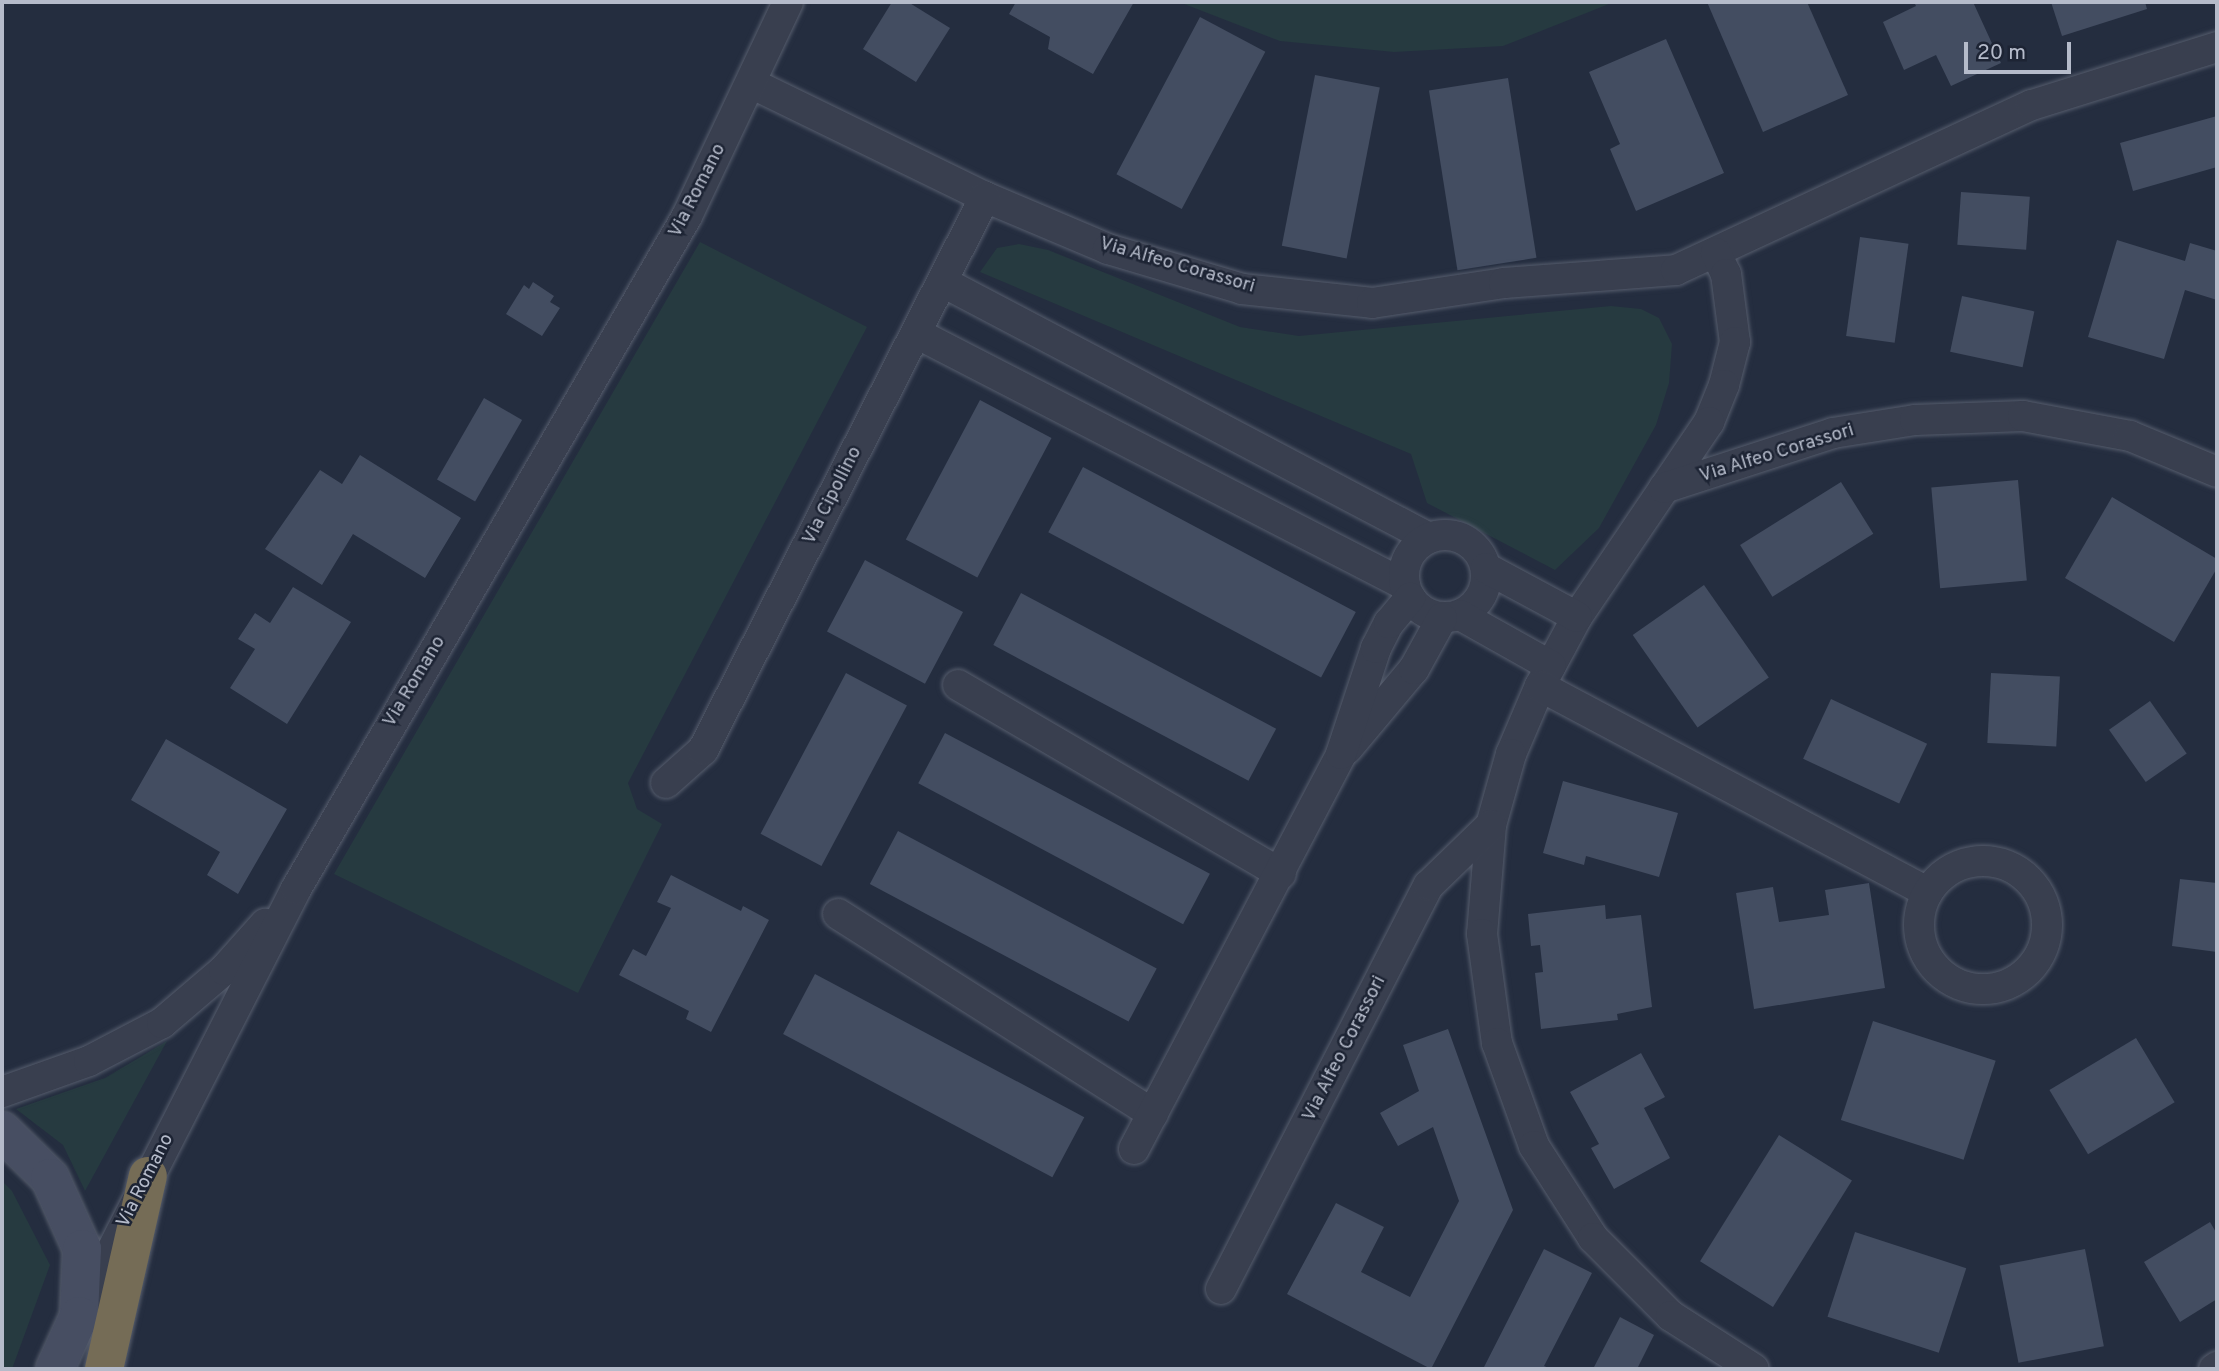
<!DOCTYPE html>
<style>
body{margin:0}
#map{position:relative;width:2219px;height:1371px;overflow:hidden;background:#242d3f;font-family:Overpass,sans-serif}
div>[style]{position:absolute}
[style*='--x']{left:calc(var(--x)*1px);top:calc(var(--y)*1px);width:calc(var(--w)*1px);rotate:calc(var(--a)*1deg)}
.green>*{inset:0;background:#263a40}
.building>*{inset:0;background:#434d61;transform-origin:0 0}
.roads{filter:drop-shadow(0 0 2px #565d6d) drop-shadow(0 0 2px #565d6d)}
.street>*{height:30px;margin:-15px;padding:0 15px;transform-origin:15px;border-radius:15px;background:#393f4f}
.street>.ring{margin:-15px;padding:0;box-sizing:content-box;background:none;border:30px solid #393f4f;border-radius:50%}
.secondary>*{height:38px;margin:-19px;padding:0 19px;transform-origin:19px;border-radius:19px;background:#474e62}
.highway>*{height:38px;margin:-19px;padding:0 19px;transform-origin:19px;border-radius:19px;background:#756c56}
span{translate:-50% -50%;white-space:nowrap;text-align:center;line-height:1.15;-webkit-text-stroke:5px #1d2434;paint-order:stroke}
.street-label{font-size:19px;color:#b5bbca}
.frame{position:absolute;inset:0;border:4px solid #b5bbca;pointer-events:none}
.scale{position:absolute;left:1964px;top:42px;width:107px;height:32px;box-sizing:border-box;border:4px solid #b5bbca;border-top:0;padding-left:9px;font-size:21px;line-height:24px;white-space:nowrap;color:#b5bbca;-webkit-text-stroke:5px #1d2434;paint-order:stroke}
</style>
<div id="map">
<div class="green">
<div style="clip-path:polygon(1179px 2px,1614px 2px,1503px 46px,1394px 52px,1280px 41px)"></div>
<div style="clip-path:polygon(700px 242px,867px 327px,628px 783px,637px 809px,662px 824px,578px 993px,334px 874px)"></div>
<div style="clip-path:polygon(1019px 244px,1048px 250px,1240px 327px,1299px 336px,1611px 306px,1641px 309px,1659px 318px,1672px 344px,1669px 383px,1656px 425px,1599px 528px,1555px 570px,1427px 503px,1411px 454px,980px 272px,997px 248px)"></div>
<div style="clip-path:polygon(167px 1041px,85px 1191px,63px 1145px,16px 1109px,105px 1078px)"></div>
<div style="clip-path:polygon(2px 1181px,12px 1191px,50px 1265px,12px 1369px,2px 1369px)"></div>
</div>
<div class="building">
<div style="clip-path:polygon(892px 2px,908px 2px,950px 28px,916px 82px,863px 49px)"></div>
<div style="clip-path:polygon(1016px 2px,1134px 2px,1093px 74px,1048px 49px,1050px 37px,1009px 14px)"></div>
<div style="clip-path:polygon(1707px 2px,1807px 2px,1848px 95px,1763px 132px)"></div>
<div style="clip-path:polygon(1914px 2px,1973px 2px,2001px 63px,1951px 86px,1936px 55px,1904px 70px,1883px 22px,1916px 6px)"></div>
<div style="clip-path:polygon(2051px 2px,2145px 2px,2147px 9px,2062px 36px)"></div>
<div style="left:1200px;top:17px;width:74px;height:178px;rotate:28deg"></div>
<div style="clip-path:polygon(1666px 39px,1724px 173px,1636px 211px,1610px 149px,1620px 144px,1589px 72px)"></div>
<div style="left:1315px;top:75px;width:66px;height:174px;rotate:11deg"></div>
<div style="left:1508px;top:78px;width:182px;height:80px;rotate:81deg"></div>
<div style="clip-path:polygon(2217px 116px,2217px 167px,2133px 191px,2120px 143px)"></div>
<div style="left:1961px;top:192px;width:69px;height:53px;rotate:4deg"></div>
<div style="left:1860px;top:237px;width:49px;height:100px;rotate:8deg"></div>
<div style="clip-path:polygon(2117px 240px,2185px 261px,2190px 243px,2217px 251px,2217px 300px,2185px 290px,2164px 359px,2088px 337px)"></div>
<div style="clip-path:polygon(533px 282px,554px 296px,550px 302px,560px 308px,542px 336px,506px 314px,524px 285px,529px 289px)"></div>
<div style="left:1962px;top:296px;width:74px;height:57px;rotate:12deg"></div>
<div style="left:484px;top:398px;width:44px;height:94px;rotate:30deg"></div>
<div style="left:980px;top:400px;width:81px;height:158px;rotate:28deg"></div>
<div style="clip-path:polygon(360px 455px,461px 518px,425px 578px,353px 534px,322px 585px,265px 549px,320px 470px,342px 484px)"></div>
<div style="left:1083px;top:467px;width:309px;height:74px;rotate:28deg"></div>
<div style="left:2018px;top:480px;width:101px;height:87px;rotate:85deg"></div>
<div style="left:1841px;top:482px;width:61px;height:119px;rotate:58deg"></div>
<div style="clip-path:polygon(2112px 497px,2217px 559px,2217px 568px,2174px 642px,2065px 578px)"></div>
<div style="left:865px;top:560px;width:111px;height:81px;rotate:28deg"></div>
<div style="left:1704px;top:585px;width:113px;height:87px;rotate:55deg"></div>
<div style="clip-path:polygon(293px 587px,351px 622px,287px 724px,230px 688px,255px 649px,238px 639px,255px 613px,270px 623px)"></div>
<div style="left:1021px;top:593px;width:289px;height:59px;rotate:28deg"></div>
<div style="left:846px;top:673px;width:69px;height:182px;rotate:28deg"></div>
<div style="left:1991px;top:673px;width:69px;height:70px;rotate:3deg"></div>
<div style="left:1831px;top:699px;width:106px;height:66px;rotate:25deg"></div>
<div style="left:2150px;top:701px;width:64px;height:50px;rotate:55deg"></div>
<div style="left:945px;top:733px;width:300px;height:57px;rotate:28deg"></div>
<div style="clip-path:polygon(166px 739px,287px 809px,238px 894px,207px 875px,220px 852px,131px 800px)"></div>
<div style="clip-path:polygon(1563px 781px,1678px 813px,1659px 877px,1586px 856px,1584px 865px,1543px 853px)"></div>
<div style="left:898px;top:831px;width:293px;height:60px;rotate:28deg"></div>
<div style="clip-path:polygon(671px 875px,741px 911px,743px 906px,769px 920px,711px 1032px,686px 1019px,689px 1011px,619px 975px,633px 949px,646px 956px,671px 908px,657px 902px)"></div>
<div style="clip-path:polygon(2180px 879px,2217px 883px,2217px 952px,2172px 946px)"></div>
<div style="clip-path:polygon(1869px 883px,1885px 988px,1754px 1009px,1736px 893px,1773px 887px,1779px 922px,1829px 915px,1825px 890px)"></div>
<div style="clip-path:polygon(1605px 905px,1606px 919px,1641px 915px,1652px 1007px,1617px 1014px,1618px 1020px,1541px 1029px,1535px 973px,1543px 972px,1540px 945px,1531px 946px,1528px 914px)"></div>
<div style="left:815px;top:974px;width:305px;height:68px;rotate:28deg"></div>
<div style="left:1873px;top:1021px;width:129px;height:104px;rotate:18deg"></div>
<div style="clip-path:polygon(1448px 1029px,1513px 1210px,1431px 1369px,1287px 1294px,1336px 1203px,1384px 1227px,1361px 1272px,1410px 1297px,1459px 1201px,1433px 1127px,1398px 1146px,1380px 1113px,1419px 1091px,1403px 1045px)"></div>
<div style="left:2136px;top:1038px;width:75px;height:101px;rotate:59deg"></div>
<div style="clip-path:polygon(1641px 1053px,1665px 1097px,1644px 1108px,1670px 1158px,1614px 1189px,1591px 1148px,1599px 1144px,1570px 1092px)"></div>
<div style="left:1779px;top:1135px;width:86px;height:149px;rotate:32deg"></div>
<div style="clip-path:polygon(2210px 1222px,2217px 1234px,2217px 1299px,2180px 1322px,2144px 1262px)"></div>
<div style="left:1855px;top:1232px;width:117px;height:89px;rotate:18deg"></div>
<div style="clip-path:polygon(1544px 1249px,1592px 1273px,1544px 1366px,1551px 1369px,1483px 1369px)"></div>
<div style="left:2085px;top:1249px;width:99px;height:87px;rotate:79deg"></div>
<div style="clip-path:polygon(1620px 1317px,1654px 1335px,1637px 1369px,1593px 1369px)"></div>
</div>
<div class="roads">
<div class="street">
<div style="--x:751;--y:83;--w:260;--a:26"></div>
<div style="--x:985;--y:197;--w:134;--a:22.9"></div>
<div style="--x:1108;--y:249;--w:140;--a:16.6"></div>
<div style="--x:1242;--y:289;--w:131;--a:6.1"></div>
<div style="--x:1372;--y:303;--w:134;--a:-8.6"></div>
<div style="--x:1504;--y:283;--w:172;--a:-4.3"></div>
<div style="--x:1676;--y:270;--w:392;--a:-24.9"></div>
<div style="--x:2032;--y:105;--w:194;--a:-17.4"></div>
<div style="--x:1716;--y:253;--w:23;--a:65"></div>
<div style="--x:1726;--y:274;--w:69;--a:82.5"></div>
<div style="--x:1735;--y:342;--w:44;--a:104.3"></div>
<div style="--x:1724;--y:385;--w:40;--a:112"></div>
<div style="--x:1709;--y:422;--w:235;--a:124.1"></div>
<div style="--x:1577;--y:617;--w:78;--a:118.2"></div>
<div style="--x:1540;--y:686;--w:74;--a:113.1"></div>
<div style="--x:1511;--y:754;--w:74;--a:105.7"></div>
<div style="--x:1491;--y:825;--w:109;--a:94.7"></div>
<div style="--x:1482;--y:934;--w:110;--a:82.2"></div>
<div style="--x:1497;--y:1043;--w:109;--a:70.2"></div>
<div style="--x:1534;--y:1146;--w:109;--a:57.3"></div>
<div style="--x:1593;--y:1238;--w:110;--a:45"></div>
<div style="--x:1671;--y:1316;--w:98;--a:32.6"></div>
<div style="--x:943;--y:282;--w:549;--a:27.78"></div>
<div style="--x:916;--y:333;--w:550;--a:27.26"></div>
<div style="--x:1664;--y:488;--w:178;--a:-18"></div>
<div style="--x:1833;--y:433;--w:83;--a:-9"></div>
<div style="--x:1915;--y:420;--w:108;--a:-2.1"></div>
<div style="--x:2023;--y:416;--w:109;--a:10.6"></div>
<div style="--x:2130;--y:436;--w:94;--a:22.5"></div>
<div class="ring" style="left:1404px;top:535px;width:52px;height:52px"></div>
<div style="--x:1486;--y:568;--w:103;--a:28.3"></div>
<div style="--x:1460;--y:615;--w:104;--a:29.3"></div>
<div style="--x:958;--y:685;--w:374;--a:30.3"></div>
<div style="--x:1540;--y:686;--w:439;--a:28"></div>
<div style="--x:1347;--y:749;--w:104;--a:-50.1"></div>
<div style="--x:1414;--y:669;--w:58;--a:-61.2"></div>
<div style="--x:666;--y:783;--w:50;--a:-41.7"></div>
<div style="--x:703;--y:750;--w:621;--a:-62.98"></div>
<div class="ring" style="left:1919px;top:861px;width:98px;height:98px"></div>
<div style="--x:838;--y:914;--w:373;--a:32.4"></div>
<div style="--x:2;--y:1092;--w:92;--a:-19.6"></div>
<div style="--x:89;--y:1061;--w:82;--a:-27.5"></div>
<div style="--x:162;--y:1023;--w:82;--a:-40.5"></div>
<div style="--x:224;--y:970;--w:62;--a:-48.3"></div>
<div style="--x:1134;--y:1149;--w:446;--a:-62.3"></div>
<div style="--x:1341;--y:754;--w:112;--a:-71.7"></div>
<div style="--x:1376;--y:648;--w:28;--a:-63"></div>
<div style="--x:1389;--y:623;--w:33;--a:-50"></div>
<div style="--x:1221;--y:1289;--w:454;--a:-62.8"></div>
<div style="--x:1429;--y:885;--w:86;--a:-44.1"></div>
<div style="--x:82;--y:1309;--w:471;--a:-63"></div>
<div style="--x:296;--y:889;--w:778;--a:-59.84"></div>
<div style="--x:687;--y:216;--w:237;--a:-64.7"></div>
<div style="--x:2214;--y:1369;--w:4;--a:-34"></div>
</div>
<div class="secondary">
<div style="--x:2;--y:1131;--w:67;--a:44.4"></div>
<div style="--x:50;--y:1178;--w:78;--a:65.7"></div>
<div style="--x:82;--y:1249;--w:67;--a:92.6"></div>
<div style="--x:79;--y:1316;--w:58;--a:114.4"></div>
</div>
<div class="highway">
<div style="--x:104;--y:1369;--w:198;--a:-77.2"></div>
</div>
</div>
<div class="street-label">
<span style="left:698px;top:191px;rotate:-63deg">Via Romano</span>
<span style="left:1177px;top:266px;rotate:16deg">Via Alfeo Corassori</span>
<span style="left:1777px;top:454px;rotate:-17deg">Via Alfeo Corassori</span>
<span style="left:833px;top:496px;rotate:-63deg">Via Cipollino</span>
<span style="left:415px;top:682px;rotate:-59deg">Via Romano</span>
<span style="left:1345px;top:1049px;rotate:-63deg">Via Alfeo Corassori</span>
<span style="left:146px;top:1181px;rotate:-63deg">Via Romano</span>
</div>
<div class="frame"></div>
<div class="scale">20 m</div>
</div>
